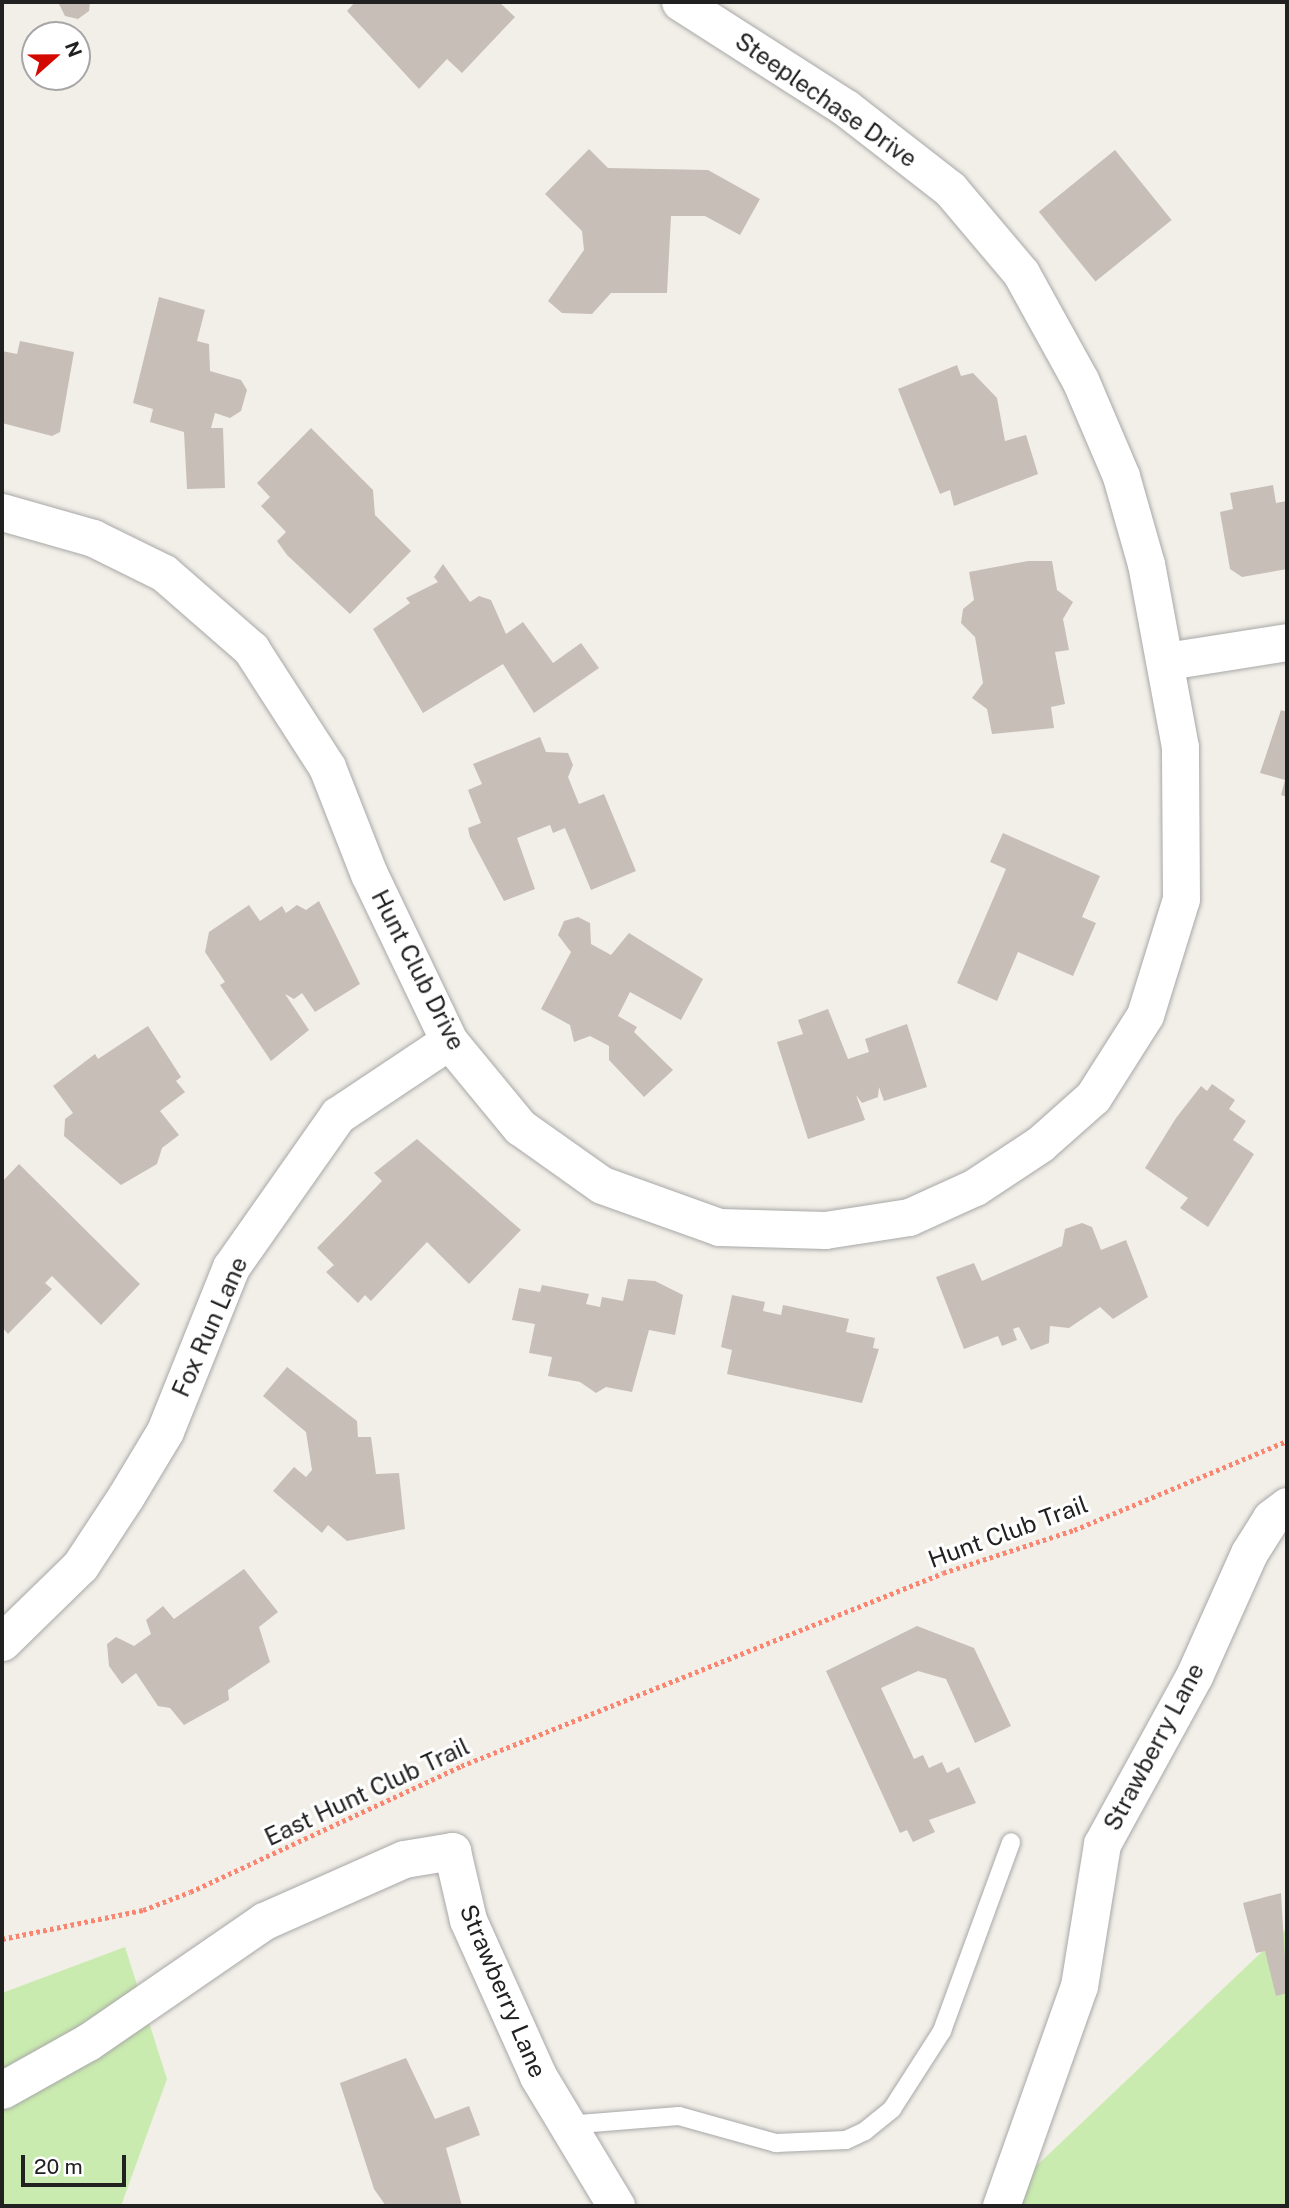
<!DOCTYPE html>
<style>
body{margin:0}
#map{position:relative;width:1289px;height:2208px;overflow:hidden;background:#f2efe8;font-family:"Public Sans",sans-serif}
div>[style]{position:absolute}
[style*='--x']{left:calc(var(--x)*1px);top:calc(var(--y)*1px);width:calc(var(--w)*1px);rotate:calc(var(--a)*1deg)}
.grass>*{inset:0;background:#caebaf}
.building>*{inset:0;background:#c7beb7;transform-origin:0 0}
.path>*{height:4.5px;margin-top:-2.25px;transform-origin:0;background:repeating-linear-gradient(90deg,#fa8571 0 3.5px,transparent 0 7px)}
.roads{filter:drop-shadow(0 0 2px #a8a8a8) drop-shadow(0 0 2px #a8a8a8)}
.service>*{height:18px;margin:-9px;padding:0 9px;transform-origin:9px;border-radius:9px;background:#fff}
.minor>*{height:37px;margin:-18.5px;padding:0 18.5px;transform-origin:18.5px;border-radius:18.5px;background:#fff}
span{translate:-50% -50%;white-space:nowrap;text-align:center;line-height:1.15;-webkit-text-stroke:6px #fff;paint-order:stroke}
.street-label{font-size:24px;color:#212121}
.frame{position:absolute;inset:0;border:4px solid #212121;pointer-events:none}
.north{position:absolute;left:21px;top:21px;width:70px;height:70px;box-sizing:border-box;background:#fff;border:2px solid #a6a6a6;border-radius:50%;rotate:69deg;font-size:19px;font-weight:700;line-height:28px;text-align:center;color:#212121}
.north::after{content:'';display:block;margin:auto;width:24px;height:32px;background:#d30900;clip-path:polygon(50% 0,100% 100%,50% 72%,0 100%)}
.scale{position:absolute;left:21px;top:2155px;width:105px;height:32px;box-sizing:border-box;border:4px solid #212121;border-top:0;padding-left:9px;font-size:21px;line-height:24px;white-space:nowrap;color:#212121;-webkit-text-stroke:5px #fff;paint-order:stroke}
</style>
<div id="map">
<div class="grass">
<div style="clip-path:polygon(1287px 1928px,1287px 2206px,994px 2206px)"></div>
<div style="clip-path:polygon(125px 1947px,167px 2079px,121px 2206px,2px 2206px,2px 1993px)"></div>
</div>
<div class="building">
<div style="clip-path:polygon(58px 2px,90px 2px,89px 11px,78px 19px,65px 16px)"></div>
<div style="clip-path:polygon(355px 2px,499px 2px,515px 17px,462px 73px,447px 59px,419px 89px,347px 11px)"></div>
<div style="clip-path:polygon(589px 149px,608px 168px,708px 170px,760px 199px,740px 235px,705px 216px,671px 216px,667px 293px,611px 293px,592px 314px,562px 313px,548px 301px,584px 250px,582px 231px,545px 194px)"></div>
<div style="left:1115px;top:150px;width:90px;height:98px;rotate:51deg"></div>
<div style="clip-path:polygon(159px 297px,205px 310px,197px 341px,209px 344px,210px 371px,241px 380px,247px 390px,241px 411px,230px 418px,215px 413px,211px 428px,223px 428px,225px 488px,187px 489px,184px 432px,150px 422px,153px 409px,133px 403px)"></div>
<div style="clip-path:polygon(20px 341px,74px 352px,60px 432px,52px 436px,2px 423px,2px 351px,17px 354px)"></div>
<div style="clip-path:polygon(957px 365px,961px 376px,973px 373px,997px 398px,1005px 441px,1026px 435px,1038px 474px,954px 506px,950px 490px,940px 494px,898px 389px)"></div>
<div style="clip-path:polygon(311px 428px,373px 490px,375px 515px,411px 551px,350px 614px,287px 555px,277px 541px,286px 532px,261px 506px,270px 497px,257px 483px)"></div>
<div style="clip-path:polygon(1273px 485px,1276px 503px,1287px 501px,1287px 569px,1242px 577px,1230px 569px,1220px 512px,1233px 509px,1230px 493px)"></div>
<div style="clip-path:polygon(1028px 561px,1052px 561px,1057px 590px,1073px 602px,1063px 619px,1069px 650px,1055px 652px,1065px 704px,1051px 707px,1054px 728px,992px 734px,987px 709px,972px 698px,983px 683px,975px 637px,961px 623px,963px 609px,974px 600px,969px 572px)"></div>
<div style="clip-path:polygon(443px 564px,470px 602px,479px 596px,491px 600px,506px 634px,523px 622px,553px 663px,581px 643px,599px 668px,534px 713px,503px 664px,423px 713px,373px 629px,410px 603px,406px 598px,438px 582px,434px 577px)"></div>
<div style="clip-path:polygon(1281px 710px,1287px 712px,1287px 797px,1281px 795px,1285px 780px,1260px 773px)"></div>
<div style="clip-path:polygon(540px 737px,546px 752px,568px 753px,573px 765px,568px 777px,579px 804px,604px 794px,636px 871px,591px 890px,565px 828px,553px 833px,550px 825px,517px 838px,535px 889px,504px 901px,470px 837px,468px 828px,481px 823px,468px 790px,482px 784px,473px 764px)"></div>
<div style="clip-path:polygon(1003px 833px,1100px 876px,1082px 917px,1096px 923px,1073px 976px,1018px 952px,997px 1001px,957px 983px,1006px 869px,990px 862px)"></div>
<div style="clip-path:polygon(319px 901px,360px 984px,315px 1012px,302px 993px,294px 999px,285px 994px,309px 1030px,271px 1061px,220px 985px,225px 982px,205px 952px,209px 932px,249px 905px,260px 921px,282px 906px,286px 913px,297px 905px,306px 910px)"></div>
<div style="clip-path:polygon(578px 917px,590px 923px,591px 944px,611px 955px,629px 933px,703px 979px,681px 1020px,630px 992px,618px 1016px,637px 1027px,634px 1032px,673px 1070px,644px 1097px,609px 1060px,609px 1046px,590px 1036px,574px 1042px,570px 1025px,541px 1009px,571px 952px,558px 935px,564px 921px)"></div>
<div style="clip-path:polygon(828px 1009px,848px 1059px,869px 1052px,865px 1039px,907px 1024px,927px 1087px,884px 1101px,879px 1087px,878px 1097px,862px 1103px,856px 1095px,865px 1120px,808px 1139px,777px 1042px,803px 1034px,798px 1020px)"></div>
<div style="clip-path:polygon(148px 1026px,181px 1077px,176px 1081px,185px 1092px,160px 1111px,179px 1135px,162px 1148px,157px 1164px,121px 1185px,64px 1136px,65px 1119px,73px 1113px,53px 1086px,95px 1054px,98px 1059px)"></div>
<div style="clip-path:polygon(1212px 1084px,1235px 1100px,1229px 1109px,1246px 1121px,1233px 1140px,1254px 1154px,1208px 1227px,1180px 1208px,1188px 1198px,1145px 1168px,1176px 1118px,1201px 1086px,1207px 1091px)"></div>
<div style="clip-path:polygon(417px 1139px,521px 1230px,469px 1284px,427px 1242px,371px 1301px,365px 1295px,358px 1303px,326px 1272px,334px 1265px,317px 1248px,382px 1181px,374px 1173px)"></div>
<div style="clip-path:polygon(19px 1164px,140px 1284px,101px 1325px,52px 1276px,45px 1283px,52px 1289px,8px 1334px,2px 1327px,2px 1182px)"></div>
<div style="clip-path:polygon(1082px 1223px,1092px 1227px,1101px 1250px,1126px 1240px,1148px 1297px,1113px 1319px,1100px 1307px,1069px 1328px,1050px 1326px,1049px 1343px,1031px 1350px,1019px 1327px,1013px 1329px,1017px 1340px,1002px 1346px,998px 1336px,964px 1349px,936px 1277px,974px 1263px,982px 1281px,1062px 1246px,1065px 1229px)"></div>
<div style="clip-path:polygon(628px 1279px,655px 1281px,683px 1295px,675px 1335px,649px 1330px,632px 1392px,606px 1387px,596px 1393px,580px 1382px,548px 1376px,552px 1357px,529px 1353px,535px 1324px,512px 1320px,519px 1288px,540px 1292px,542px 1285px,589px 1294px,586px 1304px,600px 1307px,602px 1297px,623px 1301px)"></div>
<div style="clip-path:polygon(732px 1295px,765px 1302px,763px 1311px,781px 1315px,783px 1305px,849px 1319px,846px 1332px,875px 1338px,873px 1348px,879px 1349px,862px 1403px,727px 1374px,732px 1350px,721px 1347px)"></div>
<div style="clip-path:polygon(287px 1367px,357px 1421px,358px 1437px,371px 1437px,376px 1474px,399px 1473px,405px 1529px,347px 1541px,328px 1525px,322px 1533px,273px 1491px,294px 1467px,306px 1477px,312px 1470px,306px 1432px,263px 1396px)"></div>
<div style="clip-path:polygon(244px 1569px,278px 1612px,259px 1627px,270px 1662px,228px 1690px,229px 1700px,184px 1725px,170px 1708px,158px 1706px,136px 1673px,122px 1684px,109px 1666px,107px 1644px,116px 1637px,134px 1646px,151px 1634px,146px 1620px,163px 1606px,174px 1619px)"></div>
<div style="clip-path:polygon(917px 1626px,974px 1648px,1011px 1726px,975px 1743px,946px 1679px,918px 1671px,881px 1688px,914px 1759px,923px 1755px,929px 1768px,942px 1762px,947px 1773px,959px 1767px,976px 1803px,929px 1820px,935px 1832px,913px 1842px,907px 1830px,900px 1833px,826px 1671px)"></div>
<div style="clip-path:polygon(1281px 1893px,1287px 1993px,1276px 1996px,1265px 1951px,1256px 1953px,1243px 1903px)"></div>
<div style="clip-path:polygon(406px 2058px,435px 2119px,469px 2106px,480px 2135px,446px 2148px,462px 2206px,386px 2206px,374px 2189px,340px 2083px)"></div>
</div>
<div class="path">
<div style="--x:2;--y:1939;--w:144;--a:-11.6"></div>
<div style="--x:143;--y:1910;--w:50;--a:-21"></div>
<div style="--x:190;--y:1892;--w:299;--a:-24.9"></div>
<div style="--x:461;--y:1766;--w:519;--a:-21.82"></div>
<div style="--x:943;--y:1573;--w:138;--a:-18.2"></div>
<div style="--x:1074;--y:1530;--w:231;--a:-22.7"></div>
</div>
<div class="roads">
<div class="service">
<div style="--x:567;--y:2125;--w:112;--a:-4.6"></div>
<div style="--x:679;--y:2116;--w:101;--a:15.6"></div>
<div style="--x:776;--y:2143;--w:70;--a:-2.5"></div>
<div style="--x:846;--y:2140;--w:21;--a:-25"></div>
<div style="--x:865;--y:2131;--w:35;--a:-39"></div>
<div style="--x:892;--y:2109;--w:93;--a:-57.3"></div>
<div style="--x:942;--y:2031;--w:201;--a:-69.9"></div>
</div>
<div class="minor">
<div style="--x:2;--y:512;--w:95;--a:15.9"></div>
<div style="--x:93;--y:538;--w:79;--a:26.2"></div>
<div style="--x:164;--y:573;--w:116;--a:41.1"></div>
<div style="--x:251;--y:649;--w:140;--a:57.2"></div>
<div style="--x:327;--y:767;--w:115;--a:68.6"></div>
<div style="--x:369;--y:874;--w:185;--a:64.4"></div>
<div style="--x:449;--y:1041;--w:112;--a:50.5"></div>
<div style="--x:520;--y:1127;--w:100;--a:35.3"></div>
<div style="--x:602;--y:1185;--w:124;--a:19.7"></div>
<div style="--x:719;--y:1227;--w:106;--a:1.6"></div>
<div style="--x:825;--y:1230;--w:85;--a:-8.8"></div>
<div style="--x:909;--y:1217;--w:72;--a:-24.4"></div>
<div style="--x:975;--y:1187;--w:78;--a:-33.5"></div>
<div style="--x:1040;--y:1144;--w:71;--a:-41.6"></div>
<div style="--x:1093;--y:1097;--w:97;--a:-57.6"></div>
<div style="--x:1145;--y:1015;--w:121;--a:-72.8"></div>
<div style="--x:1181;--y:899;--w:152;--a:-90.4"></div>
<div style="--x:1180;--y:747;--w:186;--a:-100.5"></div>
<div style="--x:1146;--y:564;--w:91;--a:-105.9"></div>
<div style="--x:1121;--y:476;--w:104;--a:-113.1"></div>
<div style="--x:1080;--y:380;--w:122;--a:-118.9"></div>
<div style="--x:1021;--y:273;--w:110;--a:-130.2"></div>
<div style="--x:950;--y:189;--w:132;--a:-142.1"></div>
<div style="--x:846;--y:108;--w:197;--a:-147.4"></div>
<div style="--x:1167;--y:661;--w:121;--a:-9"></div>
<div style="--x:2;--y:1642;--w:109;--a:-44.3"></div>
<div style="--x:80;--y:1566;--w:84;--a:-56.7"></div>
<div style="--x:126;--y:1496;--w:76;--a:-59"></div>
<div style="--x:165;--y:1431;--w:177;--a:-68.1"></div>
<div style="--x:231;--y:1267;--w:186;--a:-54.9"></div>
<div style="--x:338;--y:1115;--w:133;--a:-33.7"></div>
<div style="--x:2;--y:2090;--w:98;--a:-29.2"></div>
<div style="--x:88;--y:2042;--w:214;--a:-34.5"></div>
<div style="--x:264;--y:1921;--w:153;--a:-23.9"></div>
<div style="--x:404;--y:1859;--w:49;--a:-9.5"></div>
<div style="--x:452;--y:1851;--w:71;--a:76.9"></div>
<div style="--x:468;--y:1920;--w:171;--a:65.8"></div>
<div style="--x:538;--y:2076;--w:152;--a:59"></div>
<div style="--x:1001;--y:2206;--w:233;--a:-70.5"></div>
<div style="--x:1079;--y:1986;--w:144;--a:-80.8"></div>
<div style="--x:1102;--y:1844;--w:192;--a:-61.3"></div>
<div style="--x:1194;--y:1676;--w:135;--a:-65.9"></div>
<div style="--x:1249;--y:1553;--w:41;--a:-57.8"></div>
<div style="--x:1271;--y:1518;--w:20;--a:-37"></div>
</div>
</div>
<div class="street-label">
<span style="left:826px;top:100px;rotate:35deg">Steeplechase Drive</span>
<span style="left:418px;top:970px;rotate:63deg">Hunt Club Drive</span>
<span style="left:210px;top:1327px;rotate:-66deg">Fox Run Lane</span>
<span style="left:1008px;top:1532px;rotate:-20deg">Hunt Club Trail</span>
<span style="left:1154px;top:1747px;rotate:-62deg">Strawberry Lane</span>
<span style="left:367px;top:1792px;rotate:-25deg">East Hunt Club Trail</span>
<span style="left:503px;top:1991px;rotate:67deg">Strawberry Lane</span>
</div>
<div class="frame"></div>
<div class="north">N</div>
<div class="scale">20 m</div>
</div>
